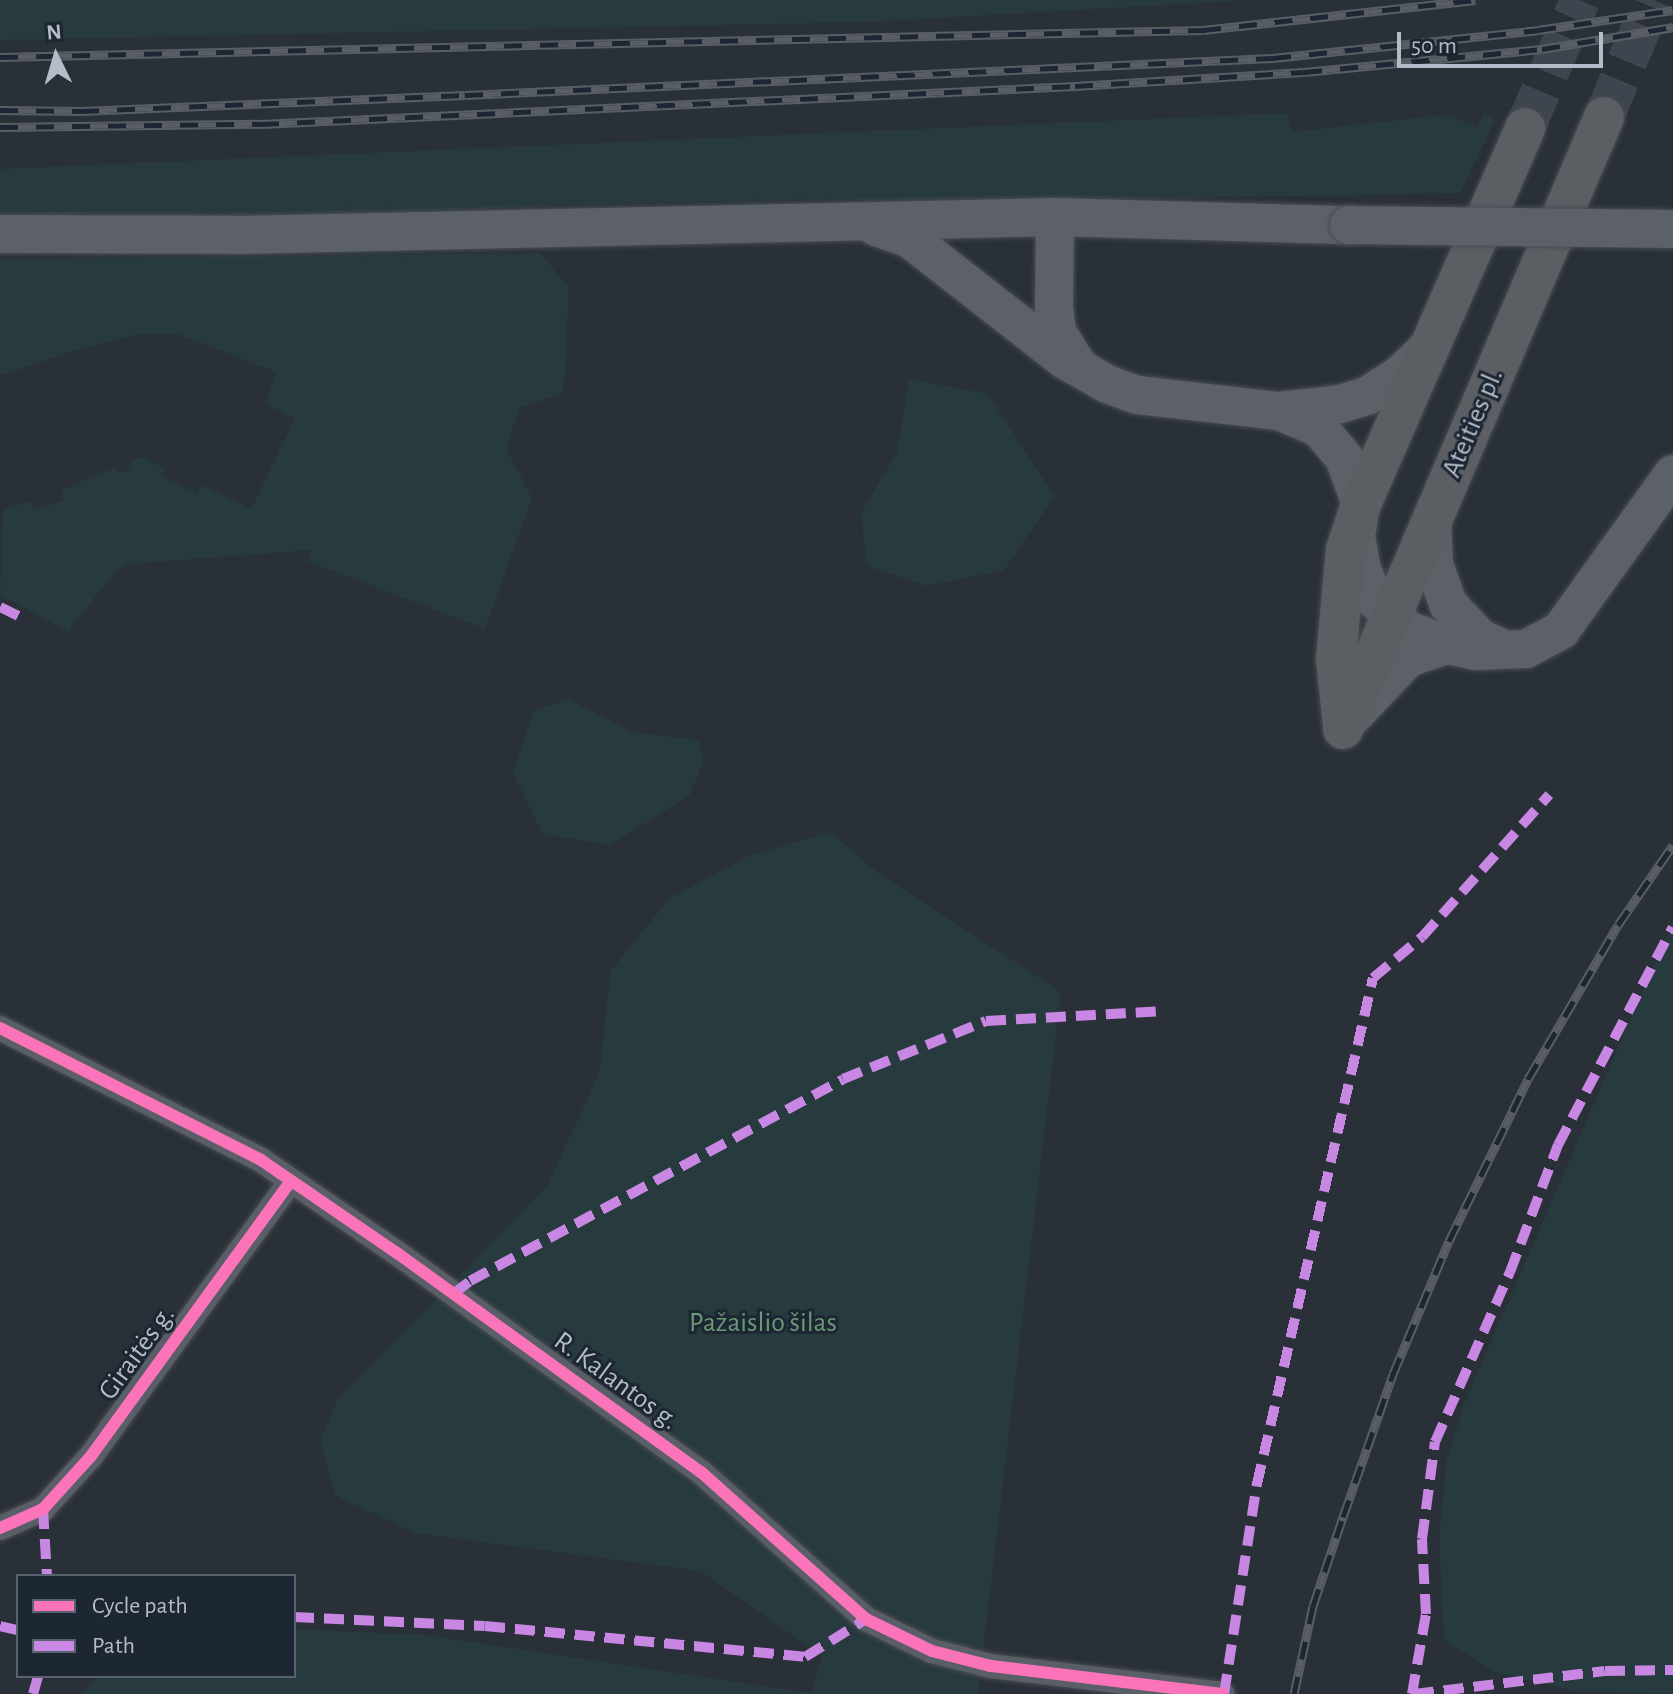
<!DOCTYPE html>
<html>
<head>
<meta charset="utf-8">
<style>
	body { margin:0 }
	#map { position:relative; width:1673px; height:1694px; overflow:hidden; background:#2a3038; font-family:"Alegreya Sans",sans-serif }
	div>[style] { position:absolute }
	.green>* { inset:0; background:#273a3e }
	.trunk-tunnel>* { height:40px; margin-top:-20px; transform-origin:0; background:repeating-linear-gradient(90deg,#3f454e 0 40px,transparent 0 60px) }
	.roads { filter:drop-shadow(0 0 2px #484c53) drop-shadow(0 0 2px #484c53) }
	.minor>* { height:24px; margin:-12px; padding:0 12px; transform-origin:12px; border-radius:12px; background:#5a5e66 }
	.primary>* { height:38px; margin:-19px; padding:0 19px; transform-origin:19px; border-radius:19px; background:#5c6168 }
	.trunk>* { height:40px; margin:-20px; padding:0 20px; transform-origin:20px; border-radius:20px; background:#5b5f64 }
	.rail>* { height:9px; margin-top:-4.5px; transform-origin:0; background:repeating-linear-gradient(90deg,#1d2633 0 18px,#595d64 0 36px); box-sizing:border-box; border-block:2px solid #595d64 }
	.bridges { filter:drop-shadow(0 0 2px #484c55) drop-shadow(0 0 2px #484c55) }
	.primary-bridge>* { height:38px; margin:-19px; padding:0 19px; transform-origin:19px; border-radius:19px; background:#5c6168 }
	.quiet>* { height:10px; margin-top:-5px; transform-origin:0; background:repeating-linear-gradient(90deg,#c787e3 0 20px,transparent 0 30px) }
	.cycleway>* { height:12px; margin:-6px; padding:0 6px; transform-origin:6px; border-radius:6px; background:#fb73b8 }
	span { translate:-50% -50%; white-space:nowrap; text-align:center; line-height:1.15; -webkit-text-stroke:6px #1d2633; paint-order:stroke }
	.street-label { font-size:28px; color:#b4bcc9 }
	.park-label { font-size:28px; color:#6b9a76 }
	.legend { position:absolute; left:16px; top:1574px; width:280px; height:104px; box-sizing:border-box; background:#1d2633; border:2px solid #59626f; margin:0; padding:10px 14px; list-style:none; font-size:24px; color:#b4bcc9 }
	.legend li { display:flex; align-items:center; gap:16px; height:40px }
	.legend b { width:40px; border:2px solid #59626f }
	.north { position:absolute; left:16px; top:16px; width:80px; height:80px; -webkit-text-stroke:6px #1d2633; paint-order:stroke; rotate:355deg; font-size:22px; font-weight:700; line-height:32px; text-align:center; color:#b4bcc9 }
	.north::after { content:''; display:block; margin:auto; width:28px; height:36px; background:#b4bcc9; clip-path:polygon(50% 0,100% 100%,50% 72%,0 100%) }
	.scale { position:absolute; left:1397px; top:32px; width:206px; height:36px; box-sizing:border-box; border:4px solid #b4bcc9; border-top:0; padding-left:10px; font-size:24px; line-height:28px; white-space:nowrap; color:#b4bcc9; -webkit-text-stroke:6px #1d2633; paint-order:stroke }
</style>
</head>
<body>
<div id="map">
	<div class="green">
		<div style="clip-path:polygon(0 0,1252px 0,868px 22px,0 40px)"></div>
		<div style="clip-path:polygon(1288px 113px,1291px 132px,1446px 115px,1477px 127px,1484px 113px,1495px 120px,1460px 193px,898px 203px,841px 199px,597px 204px,240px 218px,0 214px,0 169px)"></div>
		<div style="clip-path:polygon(540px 253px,569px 288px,565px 376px,562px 394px,521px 407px,513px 426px,507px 449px,532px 498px,485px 629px,307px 561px,312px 550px,127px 564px,117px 570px,68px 631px,0 595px,3px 510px,30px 501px,34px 510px,64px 500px,61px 490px,115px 468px,118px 473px,132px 469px,130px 461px,143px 457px,165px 468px,162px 476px,197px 493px,202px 485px,251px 509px,295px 419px,265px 403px,276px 372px,178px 334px,138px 334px,76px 350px,0 376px,0 259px)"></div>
		<div style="clip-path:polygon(909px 379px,988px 394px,1055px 497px,1004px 570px,927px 586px,867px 566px,861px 513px,897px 452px)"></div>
		<div style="clip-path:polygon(569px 699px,632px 732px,698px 740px,704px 760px,690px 795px,610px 845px,542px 834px,513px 772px,534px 711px)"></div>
		<div style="clip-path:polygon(830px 832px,877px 872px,1061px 992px,978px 1694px,81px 1694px,99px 1676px,294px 1676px,294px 1629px,425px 1635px,811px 1693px,822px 1656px,700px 1571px,414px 1533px,335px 1495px,320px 1441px,337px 1400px,546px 1188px,599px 1074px,611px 970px,669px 899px,748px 856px)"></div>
		<div style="clip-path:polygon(1673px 921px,1673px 1694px,1574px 1691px,1495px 1672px,1444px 1640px,1439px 1541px,1446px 1462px,1464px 1404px)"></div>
	</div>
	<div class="trunk-tunnel">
		<div style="left:1604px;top:117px;width:127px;rotate:-67.3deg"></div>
		<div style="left:1525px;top:128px;width:139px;rotate:-66.7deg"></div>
	</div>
	<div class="roads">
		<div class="minor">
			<div style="left:0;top:1028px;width:292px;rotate:26.8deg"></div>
			<div style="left:261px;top:1160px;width:165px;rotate:34.4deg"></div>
			<div style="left:397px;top:1253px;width:375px;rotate:35.8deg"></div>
			<div style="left:701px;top:1472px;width:221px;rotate:41.7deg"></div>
			<div style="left:866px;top:1619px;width:73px;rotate:25.9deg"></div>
			<div style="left:932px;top:1651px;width:61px;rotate:14.3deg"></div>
			<div style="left:991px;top:1666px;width:233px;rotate:6.9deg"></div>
			<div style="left:0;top:1528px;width:47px;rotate:-23.8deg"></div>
			<div style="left:43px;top:1509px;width:72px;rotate:-47.8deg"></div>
			<div style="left:91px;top:1456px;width:340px;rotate:-54deg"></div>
		</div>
		<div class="primary">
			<div style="left:1055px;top:217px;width:90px;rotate:90.6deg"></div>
			<div style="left:1054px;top:307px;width:25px;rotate:83deg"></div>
			<div style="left:1057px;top:332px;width:38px;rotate:58deg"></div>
			<div style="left:876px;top:227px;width:36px;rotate:19deg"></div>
			<div style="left:910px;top:239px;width:197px;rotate:38deg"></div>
			<div style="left:1065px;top:360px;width:48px;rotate:29.7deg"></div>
			<div style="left:1107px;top:384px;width:33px;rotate:20deg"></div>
			<div style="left:1138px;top:395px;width:142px;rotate:6.5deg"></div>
			<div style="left:1279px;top:411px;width:61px;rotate:-6.5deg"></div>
			<div style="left:1340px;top:404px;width:28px;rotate:-17deg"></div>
			<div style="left:1367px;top:396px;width:40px;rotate:-32.9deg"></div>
			<div style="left:1401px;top:374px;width:40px;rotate:-44deg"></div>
			<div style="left:0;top:234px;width:237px;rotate:0.2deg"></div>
			<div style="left:237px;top:235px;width:818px;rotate:-1.26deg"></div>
			<div style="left:1055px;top:217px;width:294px;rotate:1.6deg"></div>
			<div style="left:1279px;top:411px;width:43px;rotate:23deg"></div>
			<div style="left:1319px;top:428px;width:39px;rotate:50deg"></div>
			<div style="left:1344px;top:458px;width:49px;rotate:69.7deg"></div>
			<div style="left:1361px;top:504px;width:32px;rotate:99deg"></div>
			<div style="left:1356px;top:536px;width:34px;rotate:80deg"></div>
			<div style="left:1362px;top:569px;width:31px;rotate:69deg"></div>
			<div style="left:1373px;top:598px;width:47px;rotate:42.4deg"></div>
			<div style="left:1408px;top:630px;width:42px;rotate:21deg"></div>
			<div style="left:1447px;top:645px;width:30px;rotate:12deg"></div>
			<div style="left:1476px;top:651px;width:50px;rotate:-2.3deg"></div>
			<div style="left:1526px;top:649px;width:40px;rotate:-28deg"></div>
			<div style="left:1561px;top:630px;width:192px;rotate:-54.3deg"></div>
			<div style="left:1432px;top:519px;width:45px;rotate:87.5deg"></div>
			<div style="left:1434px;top:564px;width:42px;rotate:70.7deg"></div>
			<div style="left:1448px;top:604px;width:47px;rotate:46.7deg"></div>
			<div style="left:1480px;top:638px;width:26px;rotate:25deg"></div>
			<div style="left:1353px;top:716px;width:80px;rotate:-46.5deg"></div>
			<div style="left:1408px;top:658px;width:41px;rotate:-18.4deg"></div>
		</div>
		<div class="trunk">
			<div style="left:1343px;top:725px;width:66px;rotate:-96.1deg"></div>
			<div style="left:1336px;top:659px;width:109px;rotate:-84.8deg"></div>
			<div style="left:1346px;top:550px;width:48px;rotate:-71.9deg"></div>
			<div style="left:1361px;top:504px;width:410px;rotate:-66.4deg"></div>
			<div style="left:1343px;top:729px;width:665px;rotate:-66.9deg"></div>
		</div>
	</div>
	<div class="rail">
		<div style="left:0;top:57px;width:1203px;rotate:-1.29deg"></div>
		<div style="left:1203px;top:30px;width:274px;rotate:-6.3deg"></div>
		<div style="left:0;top:110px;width:81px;rotate:0.7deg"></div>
		<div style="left:81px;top:111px;width:384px;rotate:-2.4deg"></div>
		<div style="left:465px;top:95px;width:809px;rotate:-2.62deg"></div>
		<div style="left:1273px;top:58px;width:266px;rotate:-6deg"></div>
		<div style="left:1538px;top:30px;width:136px;rotate:-8.4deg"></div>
		<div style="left:0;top:127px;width:261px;rotate:-0.7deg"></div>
		<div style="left:261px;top:124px;width:815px;rotate:-2.67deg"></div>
		<div style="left:1075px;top:86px;width:229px;rotate:-3.5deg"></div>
		<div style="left:1304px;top:72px;width:239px;rotate:-5.5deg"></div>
		<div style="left:1542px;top:49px;width:133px;rotate:-9.5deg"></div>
		<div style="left:1294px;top:1694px;width:90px;rotate:-77.8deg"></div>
		<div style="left:1313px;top:1606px;width:94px;rotate:-71.4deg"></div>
		<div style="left:1343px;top:1517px;width:151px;rotate:-70.7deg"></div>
		<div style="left:1393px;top:1374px;width:144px;rotate:-67.2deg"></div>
		<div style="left:1449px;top:1241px;width:180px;rotate:-64deg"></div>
		<div style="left:1528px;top:1079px;width:178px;rotate:-59.7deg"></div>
		<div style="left:1618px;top:925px;width:97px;rotate:-55.5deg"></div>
	</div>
	<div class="bridges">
		<div class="primary-bridge">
			<div style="left:1349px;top:225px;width:324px;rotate:0.7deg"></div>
		</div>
	</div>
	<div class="quiet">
		<div style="left:0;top:607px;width:25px;rotate:26deg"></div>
		<div style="left:453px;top:1294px;width:21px;rotate:-37deg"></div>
		<div style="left:470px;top:1281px;width:424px;rotate:-28.4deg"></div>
		<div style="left:843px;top:1079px;width:154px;rotate:-22.1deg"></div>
		<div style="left:986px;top:1021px;width:179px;rotate:-3.2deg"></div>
		<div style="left:43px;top:1509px;width:67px;rotate:86.6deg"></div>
		<div style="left:294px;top:1617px;width:191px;rotate:2.7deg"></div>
		<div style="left:485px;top:1626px;width:321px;rotate:5.5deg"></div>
		<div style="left:805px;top:1657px;width:72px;rotate:-31.9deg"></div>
		<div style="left:0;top:1626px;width:18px;rotate:13deg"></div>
		<div style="left:33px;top:1694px;width:19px;rotate:-74deg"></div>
		<div style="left:1224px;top:1694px;width:213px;rotate:-81.1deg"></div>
		<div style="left:1257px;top:1484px;width:519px;rotate:-77.09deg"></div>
		<div style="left:1373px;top:978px;width:64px;rotate:-39.9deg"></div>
		<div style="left:1422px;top:937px;width:191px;rotate:-48.2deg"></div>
		<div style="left:1412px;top:1694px;width:81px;rotate:-80.1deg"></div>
		<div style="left:1426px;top:1614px;width:75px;rotate:-93.1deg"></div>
		<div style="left:1422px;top:1539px;width:98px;rotate:-82.4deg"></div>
		<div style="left:1435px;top:1442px;width:186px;rotate:-66.2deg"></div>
		<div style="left:1510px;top:1272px;width:136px;rotate:-69.3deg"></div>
		<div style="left:1558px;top:1145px;width:246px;rotate:-62.2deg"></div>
		<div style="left:1414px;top:1694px;width:192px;rotate:-6.9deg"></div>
		<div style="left:1605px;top:1671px;width:68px;rotate:-0.8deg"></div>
	</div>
	<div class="cycleway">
		<div style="left:0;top:1028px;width:292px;rotate:26.8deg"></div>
		<div style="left:261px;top:1160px;width:165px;rotate:34.4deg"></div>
		<div style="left:397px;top:1253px;width:375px;rotate:35.8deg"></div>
		<div style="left:701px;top:1472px;width:221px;rotate:41.7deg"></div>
		<div style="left:866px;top:1619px;width:73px;rotate:25.9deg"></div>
		<div style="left:932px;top:1651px;width:61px;rotate:14.3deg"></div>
		<div style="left:991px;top:1666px;width:233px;rotate:6.9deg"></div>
		<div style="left:0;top:1528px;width:47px;rotate:-23.8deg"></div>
		<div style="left:43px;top:1509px;width:72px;rotate:-47.8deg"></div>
		<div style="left:91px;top:1456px;width:340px;rotate:-54deg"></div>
	</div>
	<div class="street-label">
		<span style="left:1473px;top:423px;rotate:-67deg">Ateities pl.</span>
		<span style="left:137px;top:1353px;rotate:-54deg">Giraitės g.</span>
		<span style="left:616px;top:1381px;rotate:36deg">R. Kalantos g.</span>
	</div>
	<div class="park-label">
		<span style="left:763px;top:1323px">Pažaislio šilas</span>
	</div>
	<ul class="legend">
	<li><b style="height:10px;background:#fb73b8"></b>Cycle path</li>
	<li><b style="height:10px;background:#c787e3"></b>Path</li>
	</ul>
	<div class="north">N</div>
	<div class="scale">50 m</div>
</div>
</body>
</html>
